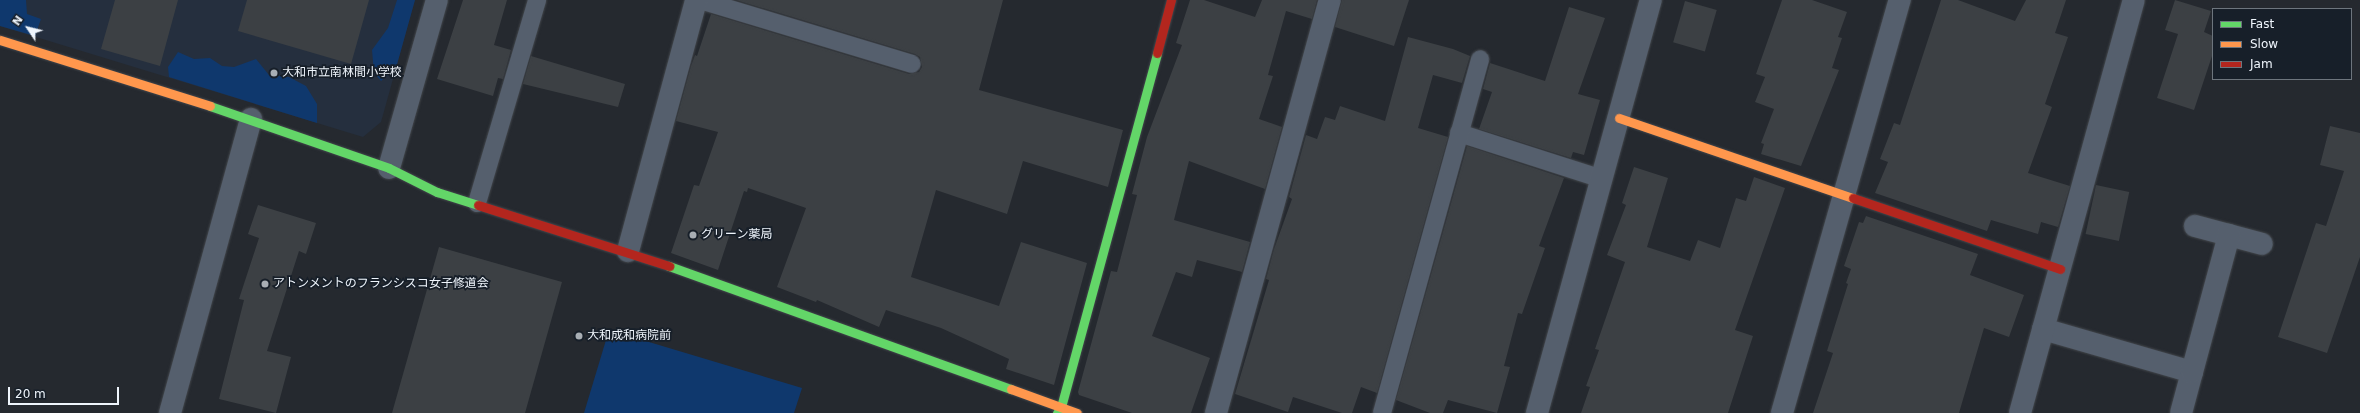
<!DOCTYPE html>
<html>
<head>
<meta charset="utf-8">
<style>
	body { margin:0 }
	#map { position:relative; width:2360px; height:413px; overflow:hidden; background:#25292f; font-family:"DejaVu Sans","Noto Sans JP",sans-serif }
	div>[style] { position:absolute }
	.built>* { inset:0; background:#252f3e }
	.green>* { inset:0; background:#0f386d }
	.building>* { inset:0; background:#3c4044; transform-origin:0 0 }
	.roads { filter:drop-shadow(0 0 1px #42464b) drop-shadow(0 0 1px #42464b) }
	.lane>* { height:18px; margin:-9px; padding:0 9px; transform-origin:9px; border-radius:9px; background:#555f6d }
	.street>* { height:22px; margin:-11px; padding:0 11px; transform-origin:11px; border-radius:11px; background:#555f6d }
	.fast>* { height:9px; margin:-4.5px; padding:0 4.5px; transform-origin:4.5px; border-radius:4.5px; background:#63d668 }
	.slow>* { height:9px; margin:-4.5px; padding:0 4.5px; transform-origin:4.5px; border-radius:4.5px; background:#ff974d }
	.jam>* { height:9px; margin:-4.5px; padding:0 4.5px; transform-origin:4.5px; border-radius:4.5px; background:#b3261e }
	.dots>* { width:11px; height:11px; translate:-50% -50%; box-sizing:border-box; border:2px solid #171f29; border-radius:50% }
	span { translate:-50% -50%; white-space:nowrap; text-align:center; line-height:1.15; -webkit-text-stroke:3.5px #171f29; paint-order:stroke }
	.poi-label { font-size:12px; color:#eff5fc }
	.left { translate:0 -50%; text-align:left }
	.legend { position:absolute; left:2212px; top:8px; width:140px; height:72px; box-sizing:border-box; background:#171f29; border:1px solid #6d757d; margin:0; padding:5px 7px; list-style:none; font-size:12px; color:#eff5fc }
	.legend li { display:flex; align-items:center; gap:8px; height:20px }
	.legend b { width:20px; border:1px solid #6d757d }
	.north { position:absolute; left:8px; top:8px; width:40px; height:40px; -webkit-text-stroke:3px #171f29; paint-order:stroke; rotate:305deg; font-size:11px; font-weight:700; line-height:16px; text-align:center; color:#eff5fc }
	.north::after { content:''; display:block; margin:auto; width:14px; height:18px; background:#eff5fc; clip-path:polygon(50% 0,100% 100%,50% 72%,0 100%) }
	.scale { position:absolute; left:8px; top:387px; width:111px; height:18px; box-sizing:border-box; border:2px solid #eff5fc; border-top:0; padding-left:5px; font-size:12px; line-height:14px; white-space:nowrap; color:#eff5fc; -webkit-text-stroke:3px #171f29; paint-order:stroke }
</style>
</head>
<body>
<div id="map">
	<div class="built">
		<div style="clip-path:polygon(0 0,415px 0,381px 122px,363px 137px,0 26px)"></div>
	</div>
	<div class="green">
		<div style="clip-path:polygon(0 0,26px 0,27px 14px,41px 19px,35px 36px,0 26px)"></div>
		<div style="clip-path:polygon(397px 0,415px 0,396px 68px,381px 81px,374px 73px,372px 50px,388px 28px)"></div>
		<div style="clip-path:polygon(178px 52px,194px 59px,210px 58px,222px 66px,234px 67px,256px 59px,269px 75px,289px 77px,306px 86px,317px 104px,317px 123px,169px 77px,168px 67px)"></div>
		<div style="clip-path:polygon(609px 330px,802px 388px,794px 413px,584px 413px)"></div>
	</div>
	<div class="building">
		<div style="clip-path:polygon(115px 0,178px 0,160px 66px,101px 49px)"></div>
		<div style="clip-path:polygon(247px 0,369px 0,351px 64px,238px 31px)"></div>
		<div style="clip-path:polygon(463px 0,507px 0,494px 45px,511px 50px,503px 79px,498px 78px,493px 96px,437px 79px)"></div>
		<div style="clip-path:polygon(736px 0,1003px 0,979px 90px,1123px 130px,1108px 187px,1023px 161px,1007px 214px,936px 190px,911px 277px,999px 306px,1021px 242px,1087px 263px,1054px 385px,1006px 369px,1009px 359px,941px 328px,886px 310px,879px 327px,817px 300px,816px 302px,777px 287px,806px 208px,748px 188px,747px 192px,744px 191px,718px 270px,671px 253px,694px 185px,699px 186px,718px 132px,676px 121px,691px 66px,695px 55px,697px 56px,711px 14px,909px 74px,919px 72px,922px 67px,920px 57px,915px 54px)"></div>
		<div style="clip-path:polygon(1190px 0,1204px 0,1255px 17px,1262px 0,1317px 0,1312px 19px,1286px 11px,1268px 75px,1273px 76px,1259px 119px,1282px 127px,1265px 189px,1189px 161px,1174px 220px,1250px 242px,1242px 272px,1197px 260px,1192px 277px,1176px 272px,1152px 336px,1210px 358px,1191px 413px,1132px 413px,1079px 395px,1078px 392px,1111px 271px,1117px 272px,1137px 195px,1132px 194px,1147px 137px,1182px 45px,1176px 43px)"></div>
		<div style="clip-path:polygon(1342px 0,1409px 0,1394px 46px,1335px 27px)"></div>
		<div style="clip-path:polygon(1782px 0,1812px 0,1847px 12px,1838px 37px,1842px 38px,1832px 68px,1839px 70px,1801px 166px,1761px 154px,1764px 144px,1761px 143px,1774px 109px,1755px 102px,1765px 77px,1756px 74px)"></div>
		<div style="clip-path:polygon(1941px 0,1958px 0,2015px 21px,2026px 0,2066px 0,2055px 33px,2068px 37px,2045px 104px,2052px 107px,2028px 173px,2070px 186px,2058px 227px,2041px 222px,2038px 234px,1991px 220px,1987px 231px,1875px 193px,1888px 162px,1880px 159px,1894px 123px,1900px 125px)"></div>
		<div style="clip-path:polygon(2175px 0,2211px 11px,2204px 32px,2213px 36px,2213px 53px,2194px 110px,2157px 98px,2178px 34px,2165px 30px)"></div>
		<div style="left:1685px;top:1px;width:33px;height:43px;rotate:16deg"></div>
		<div style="clip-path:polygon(1569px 7px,1605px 18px,1578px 94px,1600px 100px,1584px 155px,1573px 152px,1571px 158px,1479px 129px,1492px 92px,1483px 89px,1490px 63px,1545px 81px)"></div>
		<div style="clip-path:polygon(1408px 37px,1453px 49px,1470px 56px,1462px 83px,1433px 75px,1418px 128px,1448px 137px,1377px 393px,1361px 387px,1352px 413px,1342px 413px,1293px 397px,1288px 412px,1235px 394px,1269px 280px,1266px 279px,1274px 249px,1292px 199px,1289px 197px,1306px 135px,1317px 139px,1325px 117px,1335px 120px,1340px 106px,1385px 121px)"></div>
		<div style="clip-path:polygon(531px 56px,625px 84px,618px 107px,523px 84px)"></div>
		<div style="clip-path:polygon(2330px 126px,2360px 133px,2360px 257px,2327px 353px,2278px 337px,2316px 223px,2326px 226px,2344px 171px,2320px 165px)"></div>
		<div style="clip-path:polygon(1467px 146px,1564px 178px,1539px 246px,1545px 248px,1522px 314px,1518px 313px,1504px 366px,1510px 367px,1497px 413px,1448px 400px,1443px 413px,1430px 413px,1396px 400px)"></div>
		<div style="clip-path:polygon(1634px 167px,1668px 178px,1647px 247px,1690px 261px,1698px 240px,1720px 248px,1736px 198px,1746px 201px,1754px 177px,1785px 188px,1735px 330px,1753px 336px,1728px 413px,1581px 413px,1590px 387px,1586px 386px,1599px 350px,1595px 349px,1625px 262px,1607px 255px,1626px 205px,1622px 203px)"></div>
		<div style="left:2096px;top:185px;width:34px;height:50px;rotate:12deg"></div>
		<div style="clip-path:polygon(258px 205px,316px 223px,306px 254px,299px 251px,267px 351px,291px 357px,276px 413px,219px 399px,244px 300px,239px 299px,259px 238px,248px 234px)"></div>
		<div style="clip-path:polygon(1866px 216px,1978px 254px,1970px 275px,2024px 295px,2009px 337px,1984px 328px,1959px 413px,1813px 413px,1833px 353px,1827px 351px,1848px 284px,1846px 283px,1851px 269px,1844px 266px,1859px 222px,1863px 223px)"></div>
		<div style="clip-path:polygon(439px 247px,562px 282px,525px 413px,392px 413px)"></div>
	</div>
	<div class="roads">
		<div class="lane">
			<div style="left:700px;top:0;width:221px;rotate:16.8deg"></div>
			<div style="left:1459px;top:133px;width:150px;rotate:17.8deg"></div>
			<div style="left:477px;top:203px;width:212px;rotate:-73.5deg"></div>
			<div style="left:1382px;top:413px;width:367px;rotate:-74.5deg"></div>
		</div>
		<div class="street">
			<div style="left:389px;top:168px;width:175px;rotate:-74.1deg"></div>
			<div style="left:2195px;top:226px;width:69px;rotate:15deg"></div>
			<div style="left:628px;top:251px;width:260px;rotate:-74.8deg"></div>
			<div style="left:2043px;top:329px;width:155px;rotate:16.1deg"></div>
			<div style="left:2192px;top:372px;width:42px;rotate:105deg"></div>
			<div style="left:2192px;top:372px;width:142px;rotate:-74.9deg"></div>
			<div style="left:170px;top:413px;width:305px;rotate:-74.6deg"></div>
			<div style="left:1216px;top:413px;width:428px;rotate:-74.6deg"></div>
			<div style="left:1537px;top:413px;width:428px;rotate:-74.6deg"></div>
			<div style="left:1782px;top:413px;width:430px;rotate:-74.1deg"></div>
			<div style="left:2020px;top:413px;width:428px;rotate:-74.6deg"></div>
		</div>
		<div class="fast">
			<div style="left:210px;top:106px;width:189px;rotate:19.1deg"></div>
			<div style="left:389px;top:168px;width:54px;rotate:26.6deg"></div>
			<div style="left:437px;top:192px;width:43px;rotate:17.6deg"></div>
			<div style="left:669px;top:266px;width:363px;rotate:19.8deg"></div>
			<div style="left:1057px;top:413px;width:7px;rotate:-56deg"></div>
			<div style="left:1061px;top:407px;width:367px;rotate:-74.8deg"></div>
		</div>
		<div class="slow">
			<div style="left:0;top:40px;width:220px;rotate:17.4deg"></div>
			<div style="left:1619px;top:118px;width:247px;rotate:18.9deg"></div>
			<div style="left:1011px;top:389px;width:70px;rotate:20deg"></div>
		</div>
		<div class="jam">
			<div style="left:1157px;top:53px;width:55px;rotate:-75.2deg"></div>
			<div style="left:1853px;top:198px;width:219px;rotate:18.9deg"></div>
			<div style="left:478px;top:205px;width:201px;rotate:17.7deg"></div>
		</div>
	</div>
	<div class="dots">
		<div style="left:274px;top:73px;background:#a8aeb4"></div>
		<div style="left:693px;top:235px;background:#a8aeb4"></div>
		<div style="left:265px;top:284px;background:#a8aeb4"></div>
		<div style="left:579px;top:336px;background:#a8aeb4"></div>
	</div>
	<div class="poi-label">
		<span class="left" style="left:282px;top:73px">大和市立南林間小学校</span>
		<span class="left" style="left:701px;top:235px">グリーン薬局</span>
		<span class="left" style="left:273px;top:284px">アトンメントのフランシスコ女子修道会</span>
		<span class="left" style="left:587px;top:336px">大和成和病院前</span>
	</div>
	<ul class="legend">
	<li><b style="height:5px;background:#63d668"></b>Fast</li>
	<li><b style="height:5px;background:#ff974d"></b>Slow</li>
	<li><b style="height:5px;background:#b3261e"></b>Jam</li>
	</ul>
	<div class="north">N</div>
	<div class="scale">20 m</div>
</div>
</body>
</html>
